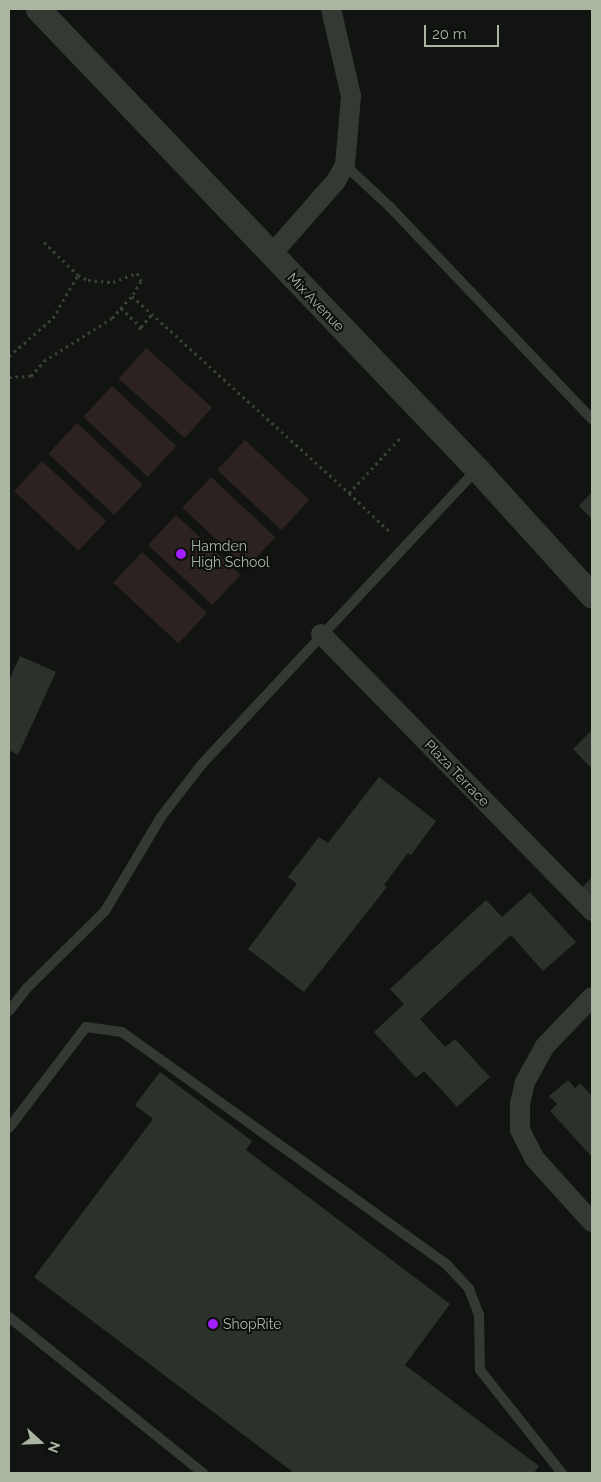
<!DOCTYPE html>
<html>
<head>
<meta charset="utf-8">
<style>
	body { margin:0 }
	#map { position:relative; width:601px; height:1482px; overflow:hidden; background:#121412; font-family:Raleway,sans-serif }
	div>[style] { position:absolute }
	.green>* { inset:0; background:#2c2222; transform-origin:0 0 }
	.building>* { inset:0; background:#2d312c }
	.path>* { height:3px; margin-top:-1.5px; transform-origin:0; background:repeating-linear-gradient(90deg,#3b4039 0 2.5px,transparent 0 6.5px) }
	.service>* { height:10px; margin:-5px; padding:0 5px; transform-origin:5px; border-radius:5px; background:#343933 }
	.minor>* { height:20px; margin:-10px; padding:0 10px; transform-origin:10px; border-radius:10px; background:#343933 }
	.tertiary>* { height:25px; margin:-12.5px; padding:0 12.5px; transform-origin:12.5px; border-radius:12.5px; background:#343933 }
	.dots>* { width:14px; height:14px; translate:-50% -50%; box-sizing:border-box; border:2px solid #0d0f0d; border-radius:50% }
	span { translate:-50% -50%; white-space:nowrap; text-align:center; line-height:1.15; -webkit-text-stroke:4px #0d0f0d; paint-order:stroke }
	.street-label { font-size:14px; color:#aab6a2 }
	.poi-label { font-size:14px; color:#aab6a2 }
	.left { translate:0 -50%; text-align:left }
	.frame { position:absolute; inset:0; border:10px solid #aab6a2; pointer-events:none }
	.north { position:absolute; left:15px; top:1417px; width:50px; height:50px; -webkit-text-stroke:4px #0d0f0d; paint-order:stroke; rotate:110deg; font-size:14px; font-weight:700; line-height:20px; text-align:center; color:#aab6a2 }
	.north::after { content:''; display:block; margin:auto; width:18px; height:22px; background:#aab6a2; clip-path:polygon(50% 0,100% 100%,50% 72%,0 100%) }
	.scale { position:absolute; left:424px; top:25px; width:75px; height:22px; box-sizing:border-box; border:2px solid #aab6a2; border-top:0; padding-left:6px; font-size:15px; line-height:18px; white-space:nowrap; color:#aab6a2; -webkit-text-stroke:4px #0d0f0d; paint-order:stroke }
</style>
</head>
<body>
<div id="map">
	<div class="green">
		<div style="left:146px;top:348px;width:89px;height:41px;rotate:42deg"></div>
		<div style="left:112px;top:386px;width:88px;height:42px;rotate:43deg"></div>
		<div style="left:77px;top:423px;width:90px;height:42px;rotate:43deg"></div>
		<div style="left:245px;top:440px;width:88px;height:41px;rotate:43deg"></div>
		<div style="left:42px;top:461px;width:88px;height:41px;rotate:43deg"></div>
		<div style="left:211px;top:477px;width:88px;height:42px;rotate:43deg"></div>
		<div style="left:176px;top:515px;width:88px;height:41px;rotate:43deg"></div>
		<div style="left:142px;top:552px;width:89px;height:42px;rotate:43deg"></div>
	</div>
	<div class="building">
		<div style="clip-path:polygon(592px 492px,592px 519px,579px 506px)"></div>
		<div style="clip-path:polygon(20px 656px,56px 672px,18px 755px,9px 750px,9px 680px)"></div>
		<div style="clip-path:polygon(592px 730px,592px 769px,573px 749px)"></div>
		<div style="clip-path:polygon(379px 777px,436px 821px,411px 855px,408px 853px,384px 885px,387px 887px,304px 992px,248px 949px,297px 884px,288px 877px,319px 837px,328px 843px)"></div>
		<div style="clip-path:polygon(592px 877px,592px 903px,580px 890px)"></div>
		<div style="clip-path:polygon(530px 892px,576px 942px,543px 971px,511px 935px,420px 1019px,445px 1047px,455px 1039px,490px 1077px,457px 1107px,424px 1071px,416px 1078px,374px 1032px,404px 1004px,390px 989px,486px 900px,502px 917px)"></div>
		<div style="clip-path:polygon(160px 1072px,252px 1141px,246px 1150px,450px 1304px,405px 1365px,539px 1466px,534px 1473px,294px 1473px,34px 1277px,153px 1119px,135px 1105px)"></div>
		<div style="clip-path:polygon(568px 1080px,575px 1088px,580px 1083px,592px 1096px,592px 1157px,550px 1111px,557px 1104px,549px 1096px)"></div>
	</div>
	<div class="path">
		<div style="left:44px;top:242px;width:47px;rotate:44.1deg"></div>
		<div style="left:78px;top:275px;width:11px;rotate:27deg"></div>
		<div style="left:88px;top:280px;width:25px;rotate:5deg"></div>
		<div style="left:113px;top:282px;width:26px;rotate:-21deg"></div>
		<div style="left:137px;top:273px;width:9px;rotate:63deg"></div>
		<div style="left:141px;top:281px;width:17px;rotate:121deg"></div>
		<div style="left:121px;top:308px;width:28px;rotate:44deg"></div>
		<div style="left:141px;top:327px;width:3px;rotate:135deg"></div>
		<div style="left:141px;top:327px;width:17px;rotate:-50deg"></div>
		<div style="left:9px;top:356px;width:58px;rotate:-40.8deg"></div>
		<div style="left:53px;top:318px;width:50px;rotate:-59.8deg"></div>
		<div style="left:9px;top:377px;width:22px;rotate:-3deg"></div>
		<div style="left:31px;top:376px;width:20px;rotate:-49deg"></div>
		<div style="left:44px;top:361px;width:80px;rotate:-32.3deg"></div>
		<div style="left:112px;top:318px;width:30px;rotate:-48deg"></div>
		<div style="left:132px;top:296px;width:293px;rotate:42.2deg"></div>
		<div style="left:349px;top:493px;width:78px;rotate:-47.1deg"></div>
		<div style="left:349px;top:493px;width:59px;rotate:43.6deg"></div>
	</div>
	<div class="service">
		<div style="left:345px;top:165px;width:62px;rotate:43deg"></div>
		<div style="left:390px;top:207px;width:293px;rotate:46.4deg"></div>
		<div style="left:9px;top:1011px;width:29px;rotate:-52deg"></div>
		<div style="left:27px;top:988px;width:110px;rotate:-44.6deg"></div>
		<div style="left:105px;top:911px;width:109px;rotate:-59.2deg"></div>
		<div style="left:161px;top:817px;width:67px;rotate:-52.3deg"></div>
		<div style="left:202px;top:764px;width:403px;rotate:-47deg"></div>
		<div style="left:9px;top:1128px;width:127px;rotate:-52.7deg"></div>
		<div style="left:86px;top:1027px;width:36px;rotate:8deg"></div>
		<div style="left:122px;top:1032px;width:400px;rotate:35.6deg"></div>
		<div style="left:447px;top:1265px;width:33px;rotate:47deg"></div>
		<div style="left:469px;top:1289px;width:28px;rotate:69deg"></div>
		<div style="left:479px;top:1315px;width:55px;rotate:89deg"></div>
		<div style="left:480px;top:1370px;width:132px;rotate:51.5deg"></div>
		<div style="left:9px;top:1317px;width:249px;rotate:38.8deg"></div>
	</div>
	<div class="minor">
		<div style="left:271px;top:255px;width:98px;rotate:-48.7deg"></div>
		<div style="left:336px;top:181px;width:18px;rotate:-61deg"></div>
		<div style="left:345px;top:165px;width:69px;rotate:-85deg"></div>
		<div style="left:351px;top:96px;width:89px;rotate:-102.9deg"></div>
		<div style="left:321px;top:634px;width:388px;rotate:45.6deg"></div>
		<div style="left:592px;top:997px;width:68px;rotate:133.8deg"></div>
		<div style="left:545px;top:1046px;width:41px;rotate:119.1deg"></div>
		<div style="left:525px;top:1082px;width:22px;rotate:103deg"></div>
		<div style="left:520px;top:1103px;width:27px;rotate:90deg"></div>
		<div style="left:520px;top:1130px;width:33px;rotate:63deg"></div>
		<div style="left:535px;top:1159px;width:85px;rotate:47.9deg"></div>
	</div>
	<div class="tertiary">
		<div style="left:38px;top:9px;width:636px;rotate:46.34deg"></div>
		<div style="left:477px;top:469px;width:171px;rotate:47.8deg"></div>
	</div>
	<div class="dots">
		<div style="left:181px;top:554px;background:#a21fff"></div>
		<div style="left:213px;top:1324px;background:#a21fff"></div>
	</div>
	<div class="street-label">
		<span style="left:316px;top:302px;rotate:46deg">Mix Avenue</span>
		<span style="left:457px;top:773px;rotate:46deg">Plaza Terrace</span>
	</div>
	<div class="poi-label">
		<span class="left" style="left:191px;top:554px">Hamden<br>High School</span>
		<span class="left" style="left:223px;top:1324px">ShopRite</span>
	</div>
	<div class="frame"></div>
	<div class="north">N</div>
	<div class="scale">20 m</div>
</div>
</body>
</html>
